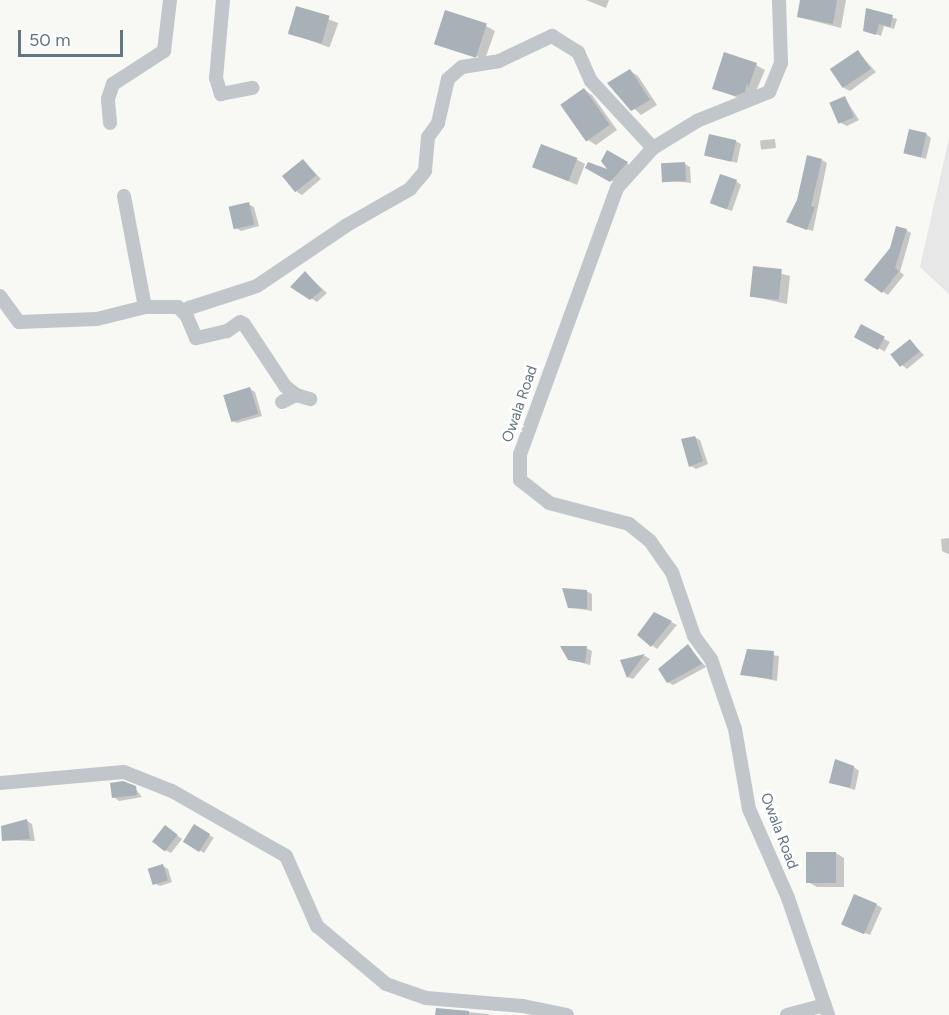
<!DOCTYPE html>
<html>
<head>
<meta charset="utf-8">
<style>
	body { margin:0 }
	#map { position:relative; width:949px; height:1015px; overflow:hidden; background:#f8f8f5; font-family:Figtree,sans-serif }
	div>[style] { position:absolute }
	.built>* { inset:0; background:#e6e7e6 }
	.shadow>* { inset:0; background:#0003; transform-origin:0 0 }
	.building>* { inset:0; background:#a8b1b7; transform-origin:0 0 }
	.street>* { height:14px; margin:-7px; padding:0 7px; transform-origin:7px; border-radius:7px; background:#c1c6ca }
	span { translate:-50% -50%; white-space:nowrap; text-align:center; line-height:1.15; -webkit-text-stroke:6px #fff; paint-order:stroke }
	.street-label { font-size:15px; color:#627581 }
	.scale { position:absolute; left:18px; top:30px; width:105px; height:27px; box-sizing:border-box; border:3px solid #627581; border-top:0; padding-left:8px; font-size:18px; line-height:21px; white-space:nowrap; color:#627581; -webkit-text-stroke:4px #fff; paint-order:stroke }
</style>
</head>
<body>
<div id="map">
	<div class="built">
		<div style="clip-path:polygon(949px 138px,949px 294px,920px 267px)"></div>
	</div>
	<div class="shadow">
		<div style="clip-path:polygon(586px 0,609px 0,606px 8px)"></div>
		<div style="clip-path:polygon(801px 0,846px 0,841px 28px,798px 17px)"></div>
		<div style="left:297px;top:8px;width:44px;height:26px;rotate:20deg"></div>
		<div style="clip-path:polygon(867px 10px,897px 19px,894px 29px,884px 26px,881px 36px,865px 30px)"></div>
		<div style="clip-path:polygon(486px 26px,495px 31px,485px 59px,435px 43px)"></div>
		<div style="clip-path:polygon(858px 52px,876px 72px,850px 91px,844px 88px)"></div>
		<div style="clip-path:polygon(756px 65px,765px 70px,754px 96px,744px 100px,713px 88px)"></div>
		<div style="clip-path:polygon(630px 71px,638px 76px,657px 105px,641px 115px,609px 84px)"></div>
		<div style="clip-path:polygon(584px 90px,592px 95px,617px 130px,596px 145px,588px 140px)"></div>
		<div style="clip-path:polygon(845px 98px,859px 120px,847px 126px,841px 123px)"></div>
		<div style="clip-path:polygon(926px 134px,931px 138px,926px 159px,905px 153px)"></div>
		<div style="left:775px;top:139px;width:9px;height:15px;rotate:84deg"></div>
		<div style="clip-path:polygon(735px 141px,741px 144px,737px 163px,706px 154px)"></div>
		<div style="clip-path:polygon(607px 152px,632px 166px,617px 184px,587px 167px,611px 172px)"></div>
		<div style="clip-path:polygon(576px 159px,585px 164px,577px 185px,534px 166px)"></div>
		<div style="clip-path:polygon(303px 160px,321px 179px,302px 195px,297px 192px)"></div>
		<div style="clip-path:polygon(822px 160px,827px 163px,813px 231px,793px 225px,798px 201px)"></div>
		<div style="clip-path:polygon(685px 164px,690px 167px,691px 183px,663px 180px)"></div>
		<div style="clip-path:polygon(736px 181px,741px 185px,732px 211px,717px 206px)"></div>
		<div style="clip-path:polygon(248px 204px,254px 207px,259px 226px,241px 231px,236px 228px)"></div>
		<div style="clip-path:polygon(906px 230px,911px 233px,900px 272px,904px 275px,888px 295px,883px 292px)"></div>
		<div style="clip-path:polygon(754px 267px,790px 276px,787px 304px,750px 296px)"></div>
		<div style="clip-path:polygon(305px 273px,327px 293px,317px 302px,293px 286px)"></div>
		<div style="left:861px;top:326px;width:33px;height:11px;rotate:29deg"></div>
		<div style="clip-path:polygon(910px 341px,924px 355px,907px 369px,902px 365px)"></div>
		<div style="clip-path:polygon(250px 389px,255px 392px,262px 416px,237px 423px,231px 420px)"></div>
		<div style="clip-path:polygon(694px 437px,700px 440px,708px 464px,696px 469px,691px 466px)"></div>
		<div style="clip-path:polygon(949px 538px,949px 554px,948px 554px,942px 551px,941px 539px)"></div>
		<div style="clip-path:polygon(586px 591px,592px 594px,592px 611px,569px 607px)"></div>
		<div style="clip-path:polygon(654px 614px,677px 625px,657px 649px,639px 635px)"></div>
		<div style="clip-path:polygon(688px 646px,706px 667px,673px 685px,668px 682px)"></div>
		<div style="clip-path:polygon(586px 648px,592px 651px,590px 665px,569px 659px)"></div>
		<div style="clip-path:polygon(748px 651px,779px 656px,777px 681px,742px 674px)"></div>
		<div style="clip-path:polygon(645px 656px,650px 659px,633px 679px,628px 677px,622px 662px)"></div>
		<div style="clip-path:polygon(854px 767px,859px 771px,855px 790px,831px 782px)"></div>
		<div style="clip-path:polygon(135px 788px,142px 797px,119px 801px,114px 797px)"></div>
		<div style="clip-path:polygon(27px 821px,32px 824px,35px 841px,4px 840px)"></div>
		<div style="left:195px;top:826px;width:22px;height:18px;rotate:32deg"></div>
		<div style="clip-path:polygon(170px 830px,182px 839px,171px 853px,165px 850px)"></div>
		<div style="clip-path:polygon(836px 853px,844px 858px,844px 887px,817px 887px,808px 882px)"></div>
		<div style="clip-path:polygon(163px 866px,168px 869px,172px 882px,160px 886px,154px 883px)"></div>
		<div style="clip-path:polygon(877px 905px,882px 908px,870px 935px,848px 926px)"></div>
		<div style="clip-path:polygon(437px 1009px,488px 1014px,490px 1015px,437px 1015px)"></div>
	</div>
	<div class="building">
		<div style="clip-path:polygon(800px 0,837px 0,833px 24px,797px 17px)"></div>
		<div style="left:296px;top:6px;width:35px;height:29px;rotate:16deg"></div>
		<div style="clip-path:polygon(866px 8px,893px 15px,890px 27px,879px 24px,876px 35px,863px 31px)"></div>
		<div style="left:445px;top:10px;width:44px;height:36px;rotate:18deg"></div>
		<div style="left:858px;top:50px;width:23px;height:34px;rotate:56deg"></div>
		<div style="clip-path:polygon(724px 52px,757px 63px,748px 88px,747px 82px,745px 92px,735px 96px,712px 89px)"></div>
		<div style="clip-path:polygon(630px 69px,650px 100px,631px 111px,607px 83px)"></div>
		<div style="left:584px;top:88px;width:45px;height:29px;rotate:55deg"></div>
		<div style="left:845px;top:96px;width:23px;height:17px;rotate:67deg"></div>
		<div style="left:909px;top:129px;width:18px;height:25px;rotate:13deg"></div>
		<div style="left:709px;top:134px;width:28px;height:22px;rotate:13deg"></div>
		<div style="left:541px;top:144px;width:39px;height:25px;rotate:21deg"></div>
		<div style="clip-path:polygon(607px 150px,628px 162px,610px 182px,585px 168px,588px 162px,607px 169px,601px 161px)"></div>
		<div style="clip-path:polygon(807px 155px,822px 159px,811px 206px,815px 207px,807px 230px,786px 222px,797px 200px)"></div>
		<div style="left:303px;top:159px;width:21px;height:27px;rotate:51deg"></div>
		<div style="left:685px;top:162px;width:19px;height:24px;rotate:87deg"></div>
		<div style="left:720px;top:174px;width:18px;height:31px;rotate:19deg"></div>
		<div style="left:249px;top:202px;width:23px;height:21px;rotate:77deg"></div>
		<div style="clip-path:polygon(896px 226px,907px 229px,895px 268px,899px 271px,882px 293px,864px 280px,890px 248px)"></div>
		<div style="left:753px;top:266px;width:29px;height:31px;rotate:6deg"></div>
		<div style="clip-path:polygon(305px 271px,322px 290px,310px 300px,290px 287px)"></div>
		<div style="left:861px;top:324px;width:27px;height:15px;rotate:28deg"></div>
		<div style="left:910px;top:339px;width:16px;height:25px;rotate:52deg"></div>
		<div style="left:250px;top:387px;width:28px;height:28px;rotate:73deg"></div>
		<div style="clip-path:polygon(695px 436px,703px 461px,689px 467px,681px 439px)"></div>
		<div style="clip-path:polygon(562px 588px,587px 590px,587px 609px,568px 608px)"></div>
		<div style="clip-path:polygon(654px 612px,672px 621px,651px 647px,637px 635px)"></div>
		<div style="clip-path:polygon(688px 644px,702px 664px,667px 683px,658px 669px)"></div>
		<div style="clip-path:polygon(560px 646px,587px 646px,585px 663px,568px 660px)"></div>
		<div style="clip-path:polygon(747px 649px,774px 651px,772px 679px,740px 675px)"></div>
		<div style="clip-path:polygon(645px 654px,627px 678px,620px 660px)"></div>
		<div style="clip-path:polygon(835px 759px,854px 766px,850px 788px,829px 783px)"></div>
		<div style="clip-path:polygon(123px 781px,136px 786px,137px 795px,112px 798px,110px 783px)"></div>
		<div style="clip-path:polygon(27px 819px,30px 839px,2px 841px,1px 826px)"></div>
		<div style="left:194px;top:824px;width:19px;height:21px;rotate:32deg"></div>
		<div style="left:165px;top:825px;width:16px;height:21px;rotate:38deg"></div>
		<div style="left:806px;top:852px;width:30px;height:31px"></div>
		<div style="left:163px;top:864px;width:17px;height:16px;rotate:73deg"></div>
		<div style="left:854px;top:894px;width:25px;height:33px;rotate:23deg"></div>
		<div style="clip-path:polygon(436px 1008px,469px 1011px,469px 1015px,435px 1015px)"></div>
	</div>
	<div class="street">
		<div style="left:223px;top:0;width:78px;rotate:95.1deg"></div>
		<div style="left:216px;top:78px;width:17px;rotate:73deg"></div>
		<div style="left:221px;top:94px;width:32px;rotate:-11deg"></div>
		<div style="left:779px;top:0;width:63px;rotate:88.2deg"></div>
		<div style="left:781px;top:63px;width:31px;rotate:112deg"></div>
		<div style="left:769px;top:92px;width:78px;rotate:158.1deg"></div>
		<div style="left:697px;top:121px;width:52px;rotate:148.5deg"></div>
		<div style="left:653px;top:148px;width:54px;rotate:132deg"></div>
		<div style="left:617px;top:188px;width:283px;rotate:110deg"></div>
		<div style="left:520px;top:454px;width:26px;rotate:90deg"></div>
		<div style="left:520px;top:480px;width:37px;rotate:38deg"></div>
		<div style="left:549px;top:503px;width:83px;rotate:14.7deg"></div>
		<div style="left:629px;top:524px;width:27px;rotate:39deg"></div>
		<div style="left:650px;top:541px;width:38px;rotate:55deg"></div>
		<div style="left:672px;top:572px;width:68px;rotate:71deg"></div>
		<div style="left:694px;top:636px;width:29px;rotate:54deg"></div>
		<div style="left:711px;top:659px;width:74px;rotate:71.1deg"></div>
		<div style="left:735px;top:729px;width:81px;rotate:80.1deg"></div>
		<div style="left:749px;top:809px;width:97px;rotate:66.3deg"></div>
		<div style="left:788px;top:898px;width:124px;rotate:71.1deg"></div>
		<div style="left:110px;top:123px;width:24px;rotate:-95deg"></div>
		<div style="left:108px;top:99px;width:16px;rotate:-72deg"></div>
		<div style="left:113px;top:84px;width:61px;rotate:-32.9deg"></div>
		<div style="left:164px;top:51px;width:51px;rotate:-83.3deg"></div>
		<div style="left:124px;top:196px;width:113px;rotate:79.3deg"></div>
		<div style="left:0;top:296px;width:32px;rotate:54deg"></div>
		<div style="left:19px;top:322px;width:78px;rotate:-2.2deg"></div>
		<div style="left:97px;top:319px;width:49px;rotate:-14deg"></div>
		<div style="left:145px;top:307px;width:33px"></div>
		<div style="left:178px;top:307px;width:11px;rotate:45deg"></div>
		<div style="left:296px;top:395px;width:14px;rotate:-141deg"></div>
		<div style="left:285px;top:386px;width:74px;rotate:-123.5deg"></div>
		<div style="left:244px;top:324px;width:4px;rotate:-153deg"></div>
		<div style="left:240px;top:322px;width:16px;rotate:145deg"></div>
		<div style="left:227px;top:331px;width:32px;rotate:167deg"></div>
		<div style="left:196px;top:338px;width:25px;rotate:-113deg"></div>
		<div style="left:186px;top:315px;width:8px;rotate:-67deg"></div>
		<div style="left:189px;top:308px;width:71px;rotate:-17.9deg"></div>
		<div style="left:257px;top:286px;width:109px;rotate:-34.1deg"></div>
		<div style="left:347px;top:225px;width:73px;rotate:-29.7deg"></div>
		<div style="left:410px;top:189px;width:23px;rotate:-50deg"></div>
		<div style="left:425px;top:171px;width:34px;rotate:-85deg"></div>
		<div style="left:428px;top:137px;width:17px;rotate:-54deg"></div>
		<div style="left:438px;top:123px;width:45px;rotate:-77.2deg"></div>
		<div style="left:448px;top:79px;width:18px;rotate:-41deg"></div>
		<div style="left:462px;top:67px;width:37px;rotate:-9deg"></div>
		<div style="left:499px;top:61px;width:59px;rotate:-25.3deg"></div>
		<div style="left:552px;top:36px;width:31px;rotate:32deg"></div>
		<div style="left:578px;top:52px;width:32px;rotate:66deg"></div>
		<div style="left:591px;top:81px;width:91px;rotate:47.2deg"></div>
		<div style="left:282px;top:402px;width:16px;rotate:-27deg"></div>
		<div style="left:296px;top:395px;width:15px;rotate:16deg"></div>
		<div style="left:0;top:783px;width:124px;rotate:-5.1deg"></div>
		<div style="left:124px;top:772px;width:52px;rotate:21.6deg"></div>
		<div style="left:172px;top:791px;width:131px;rotate:29.7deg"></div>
		<div style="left:286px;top:856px;width:77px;rotate:66.1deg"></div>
		<div style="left:317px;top:926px;width:90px;rotate:40deg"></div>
		<div style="left:386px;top:984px;width:42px;rotate:19.3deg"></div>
		<div style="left:426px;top:998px;width:97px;rotate:4.7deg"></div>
		<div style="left:523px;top:1006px;width:45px;rotate:11.6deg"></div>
		<div style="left:787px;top:1015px;width:39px;rotate:-15deg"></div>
	</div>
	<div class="street-label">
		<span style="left:520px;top:404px;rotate:-71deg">Owala Road</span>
		<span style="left:779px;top:831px;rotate:69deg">Owala Road</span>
	</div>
	<div class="scale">50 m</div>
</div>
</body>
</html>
